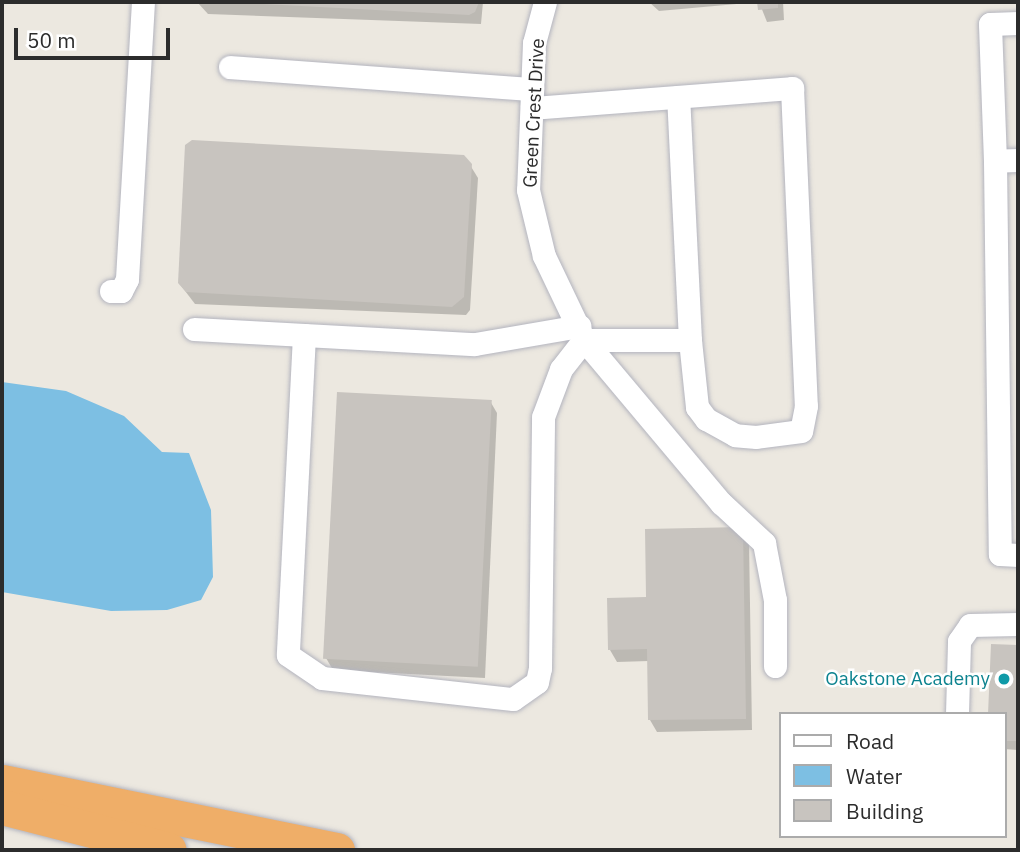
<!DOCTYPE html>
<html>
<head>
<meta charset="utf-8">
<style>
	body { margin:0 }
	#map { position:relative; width:1020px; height:852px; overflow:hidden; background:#ece8e0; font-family:"IBM Plex Sans",sans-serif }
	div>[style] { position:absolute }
	.water>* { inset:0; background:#7dbfe3 }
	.shadow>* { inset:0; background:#0003 }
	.building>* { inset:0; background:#c8c4bf; transform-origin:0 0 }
	.roads { filter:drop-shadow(0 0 2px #b3b4be) drop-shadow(0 0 2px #b3b4be) }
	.minor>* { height:23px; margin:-11.5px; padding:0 11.5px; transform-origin:11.5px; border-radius:11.5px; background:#fff }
	.highway>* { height:35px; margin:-17.5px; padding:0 17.5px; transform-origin:17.5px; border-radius:17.5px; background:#efae68 }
	.dots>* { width:19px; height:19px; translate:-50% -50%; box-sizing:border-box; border:4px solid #fff; border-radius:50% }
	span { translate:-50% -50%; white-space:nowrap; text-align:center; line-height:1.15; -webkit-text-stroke:5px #fff; paint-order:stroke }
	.street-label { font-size:19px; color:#2c2c2c }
	.culture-label { font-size:19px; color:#0d838f }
	.right { translate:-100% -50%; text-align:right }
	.frame { position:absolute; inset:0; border:4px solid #2c2c2c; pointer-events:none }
	.legend { position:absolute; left:779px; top:712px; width:228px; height:126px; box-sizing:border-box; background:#fff; border:2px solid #ababab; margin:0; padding:9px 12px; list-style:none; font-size:21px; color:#2c2c2c }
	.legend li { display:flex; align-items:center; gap:14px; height:35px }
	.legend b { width:35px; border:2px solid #ababab }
	.scale { position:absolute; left:14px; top:28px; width:156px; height:32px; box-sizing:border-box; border:4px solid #2c2c2c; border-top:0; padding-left:9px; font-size:21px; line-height:24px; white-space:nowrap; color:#2c2c2c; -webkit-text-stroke:5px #fff; paint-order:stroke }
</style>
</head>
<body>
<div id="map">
	<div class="water">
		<div style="clip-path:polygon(2px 382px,66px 391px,124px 416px,162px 452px,189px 453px,211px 510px,213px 577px,201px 600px,167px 610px,111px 611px,2px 592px)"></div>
	</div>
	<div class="shadow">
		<div style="clip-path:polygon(197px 2px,483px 2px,481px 24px,208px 14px)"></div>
		<div style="clip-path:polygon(649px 2px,759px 2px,659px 11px)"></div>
		<div style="clip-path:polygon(759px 2px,783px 2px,784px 20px,767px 22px)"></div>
		<div style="clip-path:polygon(470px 165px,478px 178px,470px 310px,466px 315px,195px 304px,179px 283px)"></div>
		<div style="clip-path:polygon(490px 401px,497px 413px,485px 678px,333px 670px,326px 658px)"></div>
		<div style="clip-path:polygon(742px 529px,749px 541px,752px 730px,657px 732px,650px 720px,649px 661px,617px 662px,610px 650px,648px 599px)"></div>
		<div style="clip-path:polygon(993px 646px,1018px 647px,1018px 750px,1004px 749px,1004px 714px)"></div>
	</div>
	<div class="building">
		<div style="clip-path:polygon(226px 2px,479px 2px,475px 12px,469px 15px)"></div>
		<div style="clip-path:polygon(757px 2px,778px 2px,778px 8px,758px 10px)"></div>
		<div style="clip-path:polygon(192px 140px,464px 155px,472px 164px,464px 297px,452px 307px,186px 292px,178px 283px,185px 145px)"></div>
		<div style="left:337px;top:392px;width:155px;height:267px;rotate:3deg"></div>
		<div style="clip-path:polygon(743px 527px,746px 719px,648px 720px,647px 649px,608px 650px,607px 598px,646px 597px,645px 529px)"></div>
		<div style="clip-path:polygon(991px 644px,1018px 645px,1018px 741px,1004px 741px,1004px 714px,988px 714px)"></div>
	</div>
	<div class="roads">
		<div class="minor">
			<div style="left:545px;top:2px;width:42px;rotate:105deg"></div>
			<div style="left:534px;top:43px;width:147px;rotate:92.3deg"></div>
			<div style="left:528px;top:190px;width:68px;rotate:76.4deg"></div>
			<div style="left:544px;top:256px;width:93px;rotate:64.5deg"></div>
			<div style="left:584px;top:340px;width:213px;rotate:50deg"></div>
			<div style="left:721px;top:503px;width:59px;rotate:42.9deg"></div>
			<div style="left:764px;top:543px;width:58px;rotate:79.1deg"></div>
			<div style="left:775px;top:600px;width:66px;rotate:90deg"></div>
			<div style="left:230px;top:67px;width:303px;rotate:4.2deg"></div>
			<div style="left:532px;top:108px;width:261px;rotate:-4.4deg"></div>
			<div style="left:792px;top:88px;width:318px;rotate:87.5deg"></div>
			<div style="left:806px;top:406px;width:25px;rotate:101deg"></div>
			<div style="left:801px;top:431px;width:45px;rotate:172.4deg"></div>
			<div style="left:756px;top:437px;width:21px;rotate:-175deg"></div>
			<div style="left:735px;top:435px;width:33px;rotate:-151deg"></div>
			<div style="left:706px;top:419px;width:15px;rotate:-127deg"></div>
			<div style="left:697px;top:407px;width:67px;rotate:-96deg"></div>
			<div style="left:1018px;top:160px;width:23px;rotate:178deg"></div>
			<div style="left:995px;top:161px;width:393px;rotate:89.3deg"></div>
			<div style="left:1000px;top:554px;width:18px;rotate:3deg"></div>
			<div style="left:995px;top:161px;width:137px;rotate:-92.1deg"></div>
			<div style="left:990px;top:24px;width:28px;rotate:-2deg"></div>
			<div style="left:111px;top:291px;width:10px"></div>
			<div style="left:121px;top:291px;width:13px;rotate:-63deg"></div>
			<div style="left:127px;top:279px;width:277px;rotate:-86.7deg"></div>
			<div style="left:194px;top:329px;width:281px;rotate:3.1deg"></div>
			<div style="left:475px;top:344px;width:106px;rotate:-9.8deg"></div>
			<div style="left:304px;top:335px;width:320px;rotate:92.9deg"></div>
			<div style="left:288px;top:655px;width:41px;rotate:34.1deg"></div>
			<div style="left:322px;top:678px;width:192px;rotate:6.3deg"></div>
			<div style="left:513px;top:699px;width:29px;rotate:-35deg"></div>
			<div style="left:537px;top:682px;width:14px;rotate:-78deg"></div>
			<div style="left:540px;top:668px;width:251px;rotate:-89.3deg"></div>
			<div style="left:543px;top:417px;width:51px;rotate:-69.4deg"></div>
			<div style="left:561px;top:369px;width:37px;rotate:-52deg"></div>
			<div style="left:584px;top:340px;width:106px"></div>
			<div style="left:690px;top:340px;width:243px;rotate:-92.8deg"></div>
			<div style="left:957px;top:714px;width:73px;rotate:-88.4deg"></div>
			<div style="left:959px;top:641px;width:19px;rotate:-55deg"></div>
			<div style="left:970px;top:625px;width:48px;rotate:-1.2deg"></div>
		</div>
		<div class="highway">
			<div style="left:2px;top:782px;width:342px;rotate:11.5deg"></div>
			<div style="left:2px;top:807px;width:172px;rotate:14.4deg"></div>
		</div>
	</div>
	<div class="dots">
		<div style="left:1004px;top:679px;background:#0f9aa8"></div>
	</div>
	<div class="street-label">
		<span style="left:534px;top:113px;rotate:-87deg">Green Crest Drive</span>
	</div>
	<div class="culture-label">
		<span class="right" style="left:990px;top:679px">Oakstone Academy</span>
	</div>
	<div class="frame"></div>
	<ul class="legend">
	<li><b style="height:9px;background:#fff"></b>Road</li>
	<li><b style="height:19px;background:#7dbfe3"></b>Water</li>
	<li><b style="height:19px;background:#c8c4bf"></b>Building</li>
	</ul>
	<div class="scale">50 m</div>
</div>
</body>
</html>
